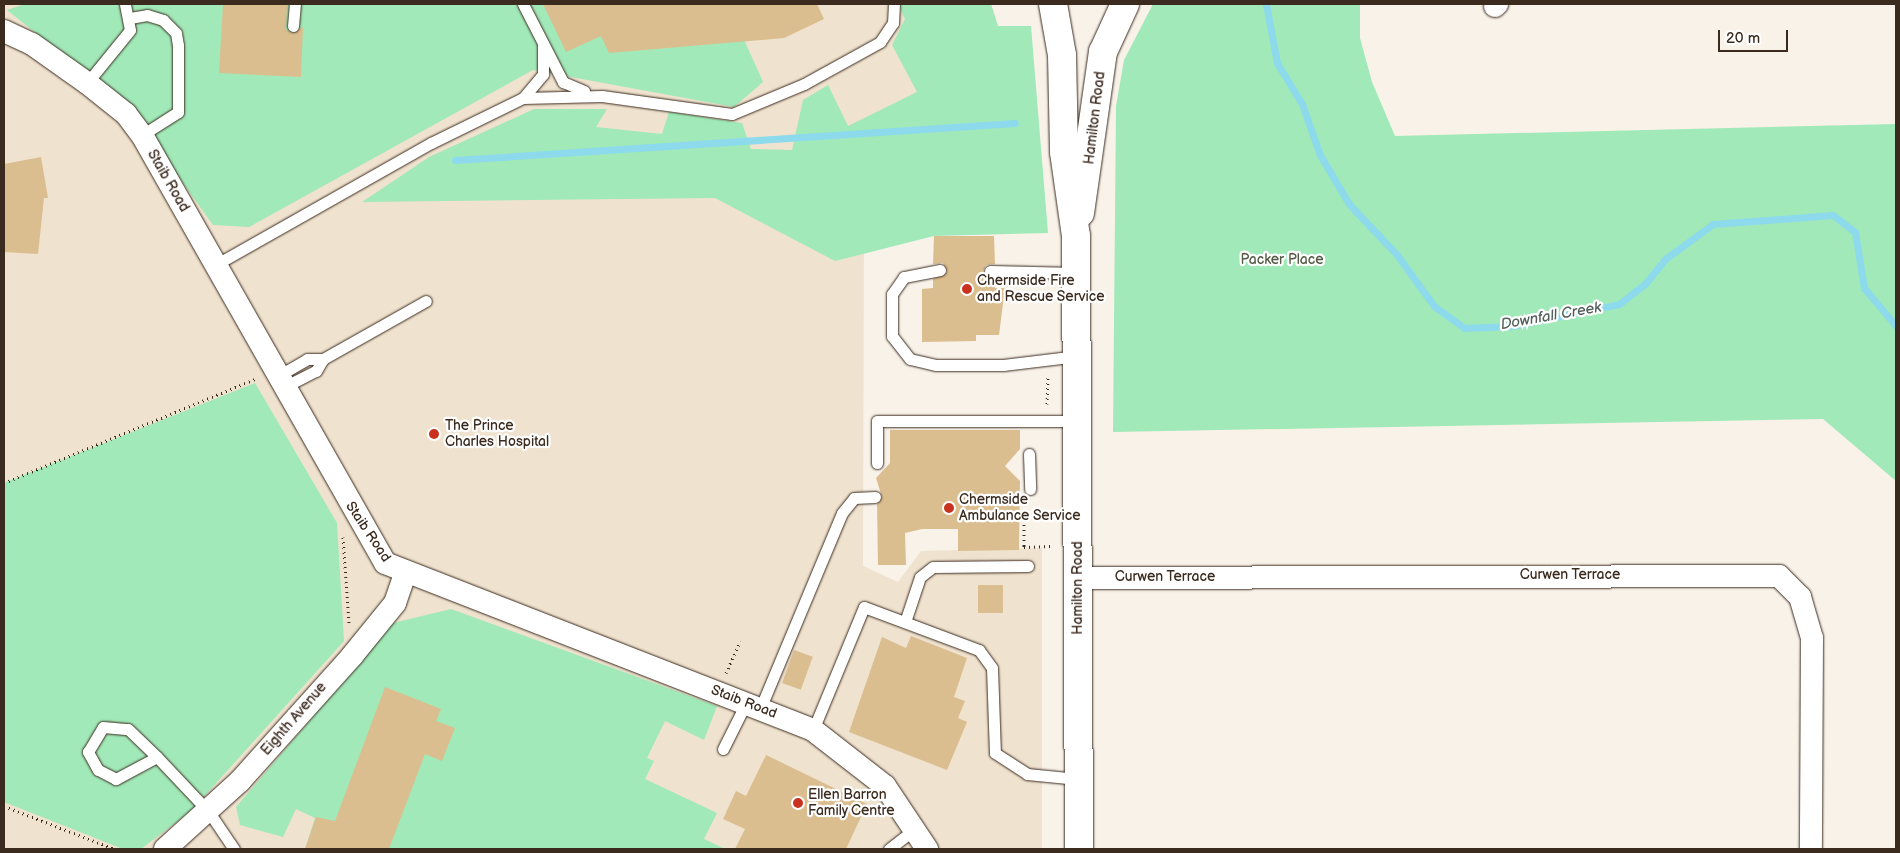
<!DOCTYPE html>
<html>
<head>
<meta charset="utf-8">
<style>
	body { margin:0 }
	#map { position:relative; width:1900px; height:853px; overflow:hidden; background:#f8f2e9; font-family:"Balsamiq Sans",sans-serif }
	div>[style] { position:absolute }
	.built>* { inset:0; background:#efe2ce }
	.green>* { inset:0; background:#a1e9b8 }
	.stream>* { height:7px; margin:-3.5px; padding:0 3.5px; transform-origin:3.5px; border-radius:3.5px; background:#8cdaec }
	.building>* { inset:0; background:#dbbe8f; transform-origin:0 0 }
	.path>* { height:3px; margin-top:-1.5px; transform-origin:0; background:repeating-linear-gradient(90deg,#3b2a1e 0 1px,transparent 0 5px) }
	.roads { filter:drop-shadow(0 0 1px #3b2a1e) drop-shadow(0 0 1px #3b2a1e) }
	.service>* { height:11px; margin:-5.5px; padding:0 5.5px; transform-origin:5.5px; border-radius:5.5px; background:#fff }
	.minor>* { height:22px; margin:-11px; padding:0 11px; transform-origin:11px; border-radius:11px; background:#fff }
	.secondary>* { height:28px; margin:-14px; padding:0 14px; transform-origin:14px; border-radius:14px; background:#fff }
	.dots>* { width:14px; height:14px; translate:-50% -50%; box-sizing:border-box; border:2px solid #fff; border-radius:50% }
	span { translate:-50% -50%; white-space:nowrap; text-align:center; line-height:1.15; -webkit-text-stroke:4.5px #fff; paint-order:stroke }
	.street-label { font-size:14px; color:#3b2a1e }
	.park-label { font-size:14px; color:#545a44 }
	.poi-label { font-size:14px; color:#3b2a1e }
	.left { translate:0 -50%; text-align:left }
	.water-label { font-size:15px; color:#535f5c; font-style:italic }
	.frame { position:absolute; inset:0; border:5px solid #3b2a1e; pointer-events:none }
	.scale { position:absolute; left:1718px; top:30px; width:70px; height:22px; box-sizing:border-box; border:2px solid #3b2a1e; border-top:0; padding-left:6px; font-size:15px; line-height:18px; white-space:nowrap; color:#3b2a1e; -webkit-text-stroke:4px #fff; paint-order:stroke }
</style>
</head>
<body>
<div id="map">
	<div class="built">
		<div style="clip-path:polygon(4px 4px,991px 4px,998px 26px,1031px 26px,1038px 194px,864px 198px,863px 566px,898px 582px,921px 551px,1042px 548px,1042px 849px,4px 849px)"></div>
	</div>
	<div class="green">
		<div style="clip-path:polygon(25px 4px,728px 4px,763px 82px,734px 107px,533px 70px,249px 227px,213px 225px,129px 108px,7px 10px)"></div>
		<div style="clip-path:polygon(898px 4px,991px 4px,998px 26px,1031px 26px,1048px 233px,934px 236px,835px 261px,715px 198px,362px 202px,429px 157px,534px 109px,607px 109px,596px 127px,662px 134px,669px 112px,742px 123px,751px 149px,792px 150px,803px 100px,828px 85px,848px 126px,917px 92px,892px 45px,905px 19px)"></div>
		<div style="clip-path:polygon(1153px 4px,1360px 4px,1360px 38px,1372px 82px,1395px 136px,1896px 124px,1896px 481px,1823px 419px,1113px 432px,1116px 106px,1124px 60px)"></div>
		<div style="clip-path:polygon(255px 383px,337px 523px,344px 641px,191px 811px,141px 849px,123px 849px,4px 802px,4px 483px)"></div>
		<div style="clip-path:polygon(451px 609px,717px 706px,704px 740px,665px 721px,647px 758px,654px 761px,645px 779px,717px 813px,704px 839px,725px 849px,305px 849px,315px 818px,296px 809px,283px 837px,240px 825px,236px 807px,393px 623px)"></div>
	</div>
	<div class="stream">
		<div style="left:1266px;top:4px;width:60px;rotate:79.4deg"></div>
		<div style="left:1277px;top:63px;width:48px;rotate:58.6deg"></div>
		<div style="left:1302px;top:104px;width:54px;rotate:70.6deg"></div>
		<div style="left:1320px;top:155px;width:57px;rotate:59.4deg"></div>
		<div style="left:1349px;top:204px;width:70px;rotate:46.7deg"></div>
		<div style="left:1397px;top:255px;width:63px;rotate:54deg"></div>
		<div style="left:1434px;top:306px;width:37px;rotate:36deg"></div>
		<div style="left:1464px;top:328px;width:48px;rotate:-2.4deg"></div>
		<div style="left:1512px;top:326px;width:109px;rotate:-11.6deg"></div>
		<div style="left:1619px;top:304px;width:33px;rotate:-38deg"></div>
		<div style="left:1645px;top:284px;width:32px;rotate:-51deg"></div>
		<div style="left:1665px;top:259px;width:59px;rotate:-36.1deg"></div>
		<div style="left:1713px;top:224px;width:120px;rotate:-4.3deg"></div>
		<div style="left:1833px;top:215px;width:28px;rotate:38deg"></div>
		<div style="left:1855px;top:232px;width:57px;rotate:80.9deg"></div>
		<div style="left:1864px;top:288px;width:50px;rotate:49.9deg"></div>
		<div style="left:455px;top:160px;width:561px;rotate:-3.78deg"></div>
	</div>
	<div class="building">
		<div style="clip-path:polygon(223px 4px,287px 4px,286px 30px,293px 33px,303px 27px,301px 77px,219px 73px)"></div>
		<div style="clip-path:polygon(543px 4px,817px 4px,824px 19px,784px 38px,609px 53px,601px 36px,566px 52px)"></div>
		<div style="clip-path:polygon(41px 157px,48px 198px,44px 198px,38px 254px,4px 252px,4px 164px)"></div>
		<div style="clip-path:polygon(934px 236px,994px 236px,995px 264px,986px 265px,983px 271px,995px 279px,995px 288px,1005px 288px,999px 335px,976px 335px,976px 341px,922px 342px,922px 289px,933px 288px,933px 279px,947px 272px,943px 263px,933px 264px)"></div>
		<div style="clip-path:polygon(890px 430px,1020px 430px,1020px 449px,1005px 466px,1020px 481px,1019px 550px,958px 551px,958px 529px,922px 529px,905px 533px,906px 565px,878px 565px,877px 504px,882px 497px,876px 478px,890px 463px)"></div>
		<div style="left:978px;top:585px;width:25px;height:28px"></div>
		<div style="clip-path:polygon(911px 636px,967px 658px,954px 697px,965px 701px,958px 718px,967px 722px,947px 770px,849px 732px,882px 637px,906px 648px)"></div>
		<div style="left:794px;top:650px;width:20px;height:35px;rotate:20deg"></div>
		<div style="clip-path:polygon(385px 687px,441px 709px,436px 721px,455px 728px,442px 761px,425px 754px,389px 849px,305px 849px,316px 817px,335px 821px)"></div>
		<div style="clip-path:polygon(766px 755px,867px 804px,846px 849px,735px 849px,745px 829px,723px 819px,736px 791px,746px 796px)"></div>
	</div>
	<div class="path">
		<div style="left:1047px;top:404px;width:28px;rotate:-88deg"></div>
		<div style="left:4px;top:483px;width:272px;rotate:-22.5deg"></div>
		<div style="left:1024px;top:505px;width:42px;rotate:90deg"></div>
		<div style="left:1024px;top:547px;width:28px;rotate:-2deg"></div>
		<div style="left:343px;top:537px;width:86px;rotate:86deg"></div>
		<div style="left:726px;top:673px;width:35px;rotate:-66deg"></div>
		<div style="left:4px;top:806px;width:119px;rotate:21.2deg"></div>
	</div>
	<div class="roads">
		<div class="service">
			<div style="left:523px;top:4px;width:88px;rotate:62.9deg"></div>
			<div style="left:563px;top:82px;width:23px;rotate:23deg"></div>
			<div style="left:130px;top:18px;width:17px;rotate:-10deg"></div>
			<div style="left:147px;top:15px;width:17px;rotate:17deg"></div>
			<div style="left:163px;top:20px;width:18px;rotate:45deg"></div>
			<div style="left:176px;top:33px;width:12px;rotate:81deg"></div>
			<div style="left:178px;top:45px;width:67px;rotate:90deg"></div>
			<div style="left:178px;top:112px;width:43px;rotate:147.4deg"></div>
			<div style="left:293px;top:26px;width:22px;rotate:-85deg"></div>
			<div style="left:87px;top:83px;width:68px;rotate:-50.9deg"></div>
			<div style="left:130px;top:30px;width:26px;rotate:-101deg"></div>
			<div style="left:523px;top:98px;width:79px;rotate:-1.5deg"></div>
			<div style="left:602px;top:96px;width:131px;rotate:7.9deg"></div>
			<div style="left:732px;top:114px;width:78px;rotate:-22.6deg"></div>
			<div style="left:804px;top:84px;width:87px;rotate:-28.9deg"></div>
			<div style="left:880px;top:42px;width:23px;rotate:-56deg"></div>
			<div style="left:893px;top:23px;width:19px;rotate:-87deg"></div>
			<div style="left:215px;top:265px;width:248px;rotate:-29.5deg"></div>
			<div style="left:431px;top:143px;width:102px;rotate:-26.1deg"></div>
			<div style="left:523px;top:98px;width:31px;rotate:-50deg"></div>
			<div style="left:543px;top:74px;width:30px;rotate:-90deg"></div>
			<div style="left:940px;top:270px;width:37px;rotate:169deg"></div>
			<div style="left:904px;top:277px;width:21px;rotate:125deg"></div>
			<div style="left:892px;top:294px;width:42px;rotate:90deg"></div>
			<div style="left:892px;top:336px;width:29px;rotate:52deg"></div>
			<div style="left:910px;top:359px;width:27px;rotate:13deg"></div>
			<div style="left:936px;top:365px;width:67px"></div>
			<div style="left:1003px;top:365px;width:75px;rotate:-6.9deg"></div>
			<div style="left:990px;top:271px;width:86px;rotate:1.3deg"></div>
			<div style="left:278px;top:376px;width:34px;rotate:-30deg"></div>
			<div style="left:307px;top:359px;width:16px"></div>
			<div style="left:323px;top:359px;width:118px;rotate:-29.4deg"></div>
			<div style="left:284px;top:387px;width:36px;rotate:-27deg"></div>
			<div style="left:316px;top:371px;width:14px;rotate:-60deg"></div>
			<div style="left:1029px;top:454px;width:35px;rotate:88deg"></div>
			<div style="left:877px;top:463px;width:42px;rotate:-90deg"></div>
			<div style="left:877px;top:421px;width:200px"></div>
			<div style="left:905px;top:622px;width:47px;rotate:-71.6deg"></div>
			<div style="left:920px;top:577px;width:16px;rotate:-38deg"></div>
			<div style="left:933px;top:567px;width:95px;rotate:-0.6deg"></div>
			<div style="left:760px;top:709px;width:212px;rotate:-67.3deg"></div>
			<div style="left:842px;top:513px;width:19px;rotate:-51deg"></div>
			<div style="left:854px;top:498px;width:21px;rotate:-3deg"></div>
			<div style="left:103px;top:727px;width:25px;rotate:5deg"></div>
			<div style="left:128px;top:729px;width:40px;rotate:44deg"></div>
			<div style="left:157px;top:757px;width:47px;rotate:151.8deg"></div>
			<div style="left:116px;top:779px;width:20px;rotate:-153deg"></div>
			<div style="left:98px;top:770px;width:21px;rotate:-119deg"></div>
			<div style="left:88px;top:752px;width:29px;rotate:-59deg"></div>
			<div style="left:813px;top:730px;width:133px;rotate:-67.5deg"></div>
			<div style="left:864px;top:607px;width:123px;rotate:20.5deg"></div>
			<div style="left:979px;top:650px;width:22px;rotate:54deg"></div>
			<div style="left:992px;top:668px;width:85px;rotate:88deg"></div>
			<div style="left:995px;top:753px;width:38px;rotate:33deg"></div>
			<div style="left:1027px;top:774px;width:51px;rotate:5.6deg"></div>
			<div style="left:723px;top:749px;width:51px;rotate:-63.4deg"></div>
			<div style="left:157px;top:757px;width:76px;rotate:46.6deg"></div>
			<div style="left:209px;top:812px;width:45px;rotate:56deg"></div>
			<div style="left:889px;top:849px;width:34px;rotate:-38deg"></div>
		</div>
		<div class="minor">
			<div style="left:1495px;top:6px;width:3px;rotate:-45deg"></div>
			<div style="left:4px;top:31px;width:31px;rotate:25deg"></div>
			<div style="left:32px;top:44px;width:67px;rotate:35.3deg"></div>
			<div style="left:87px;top:83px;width:50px;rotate:38.5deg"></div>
			<div style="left:126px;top:114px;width:26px;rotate:53deg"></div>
			<div style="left:142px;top:135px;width:492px;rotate:60.4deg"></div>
			<div style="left:385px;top:563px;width:459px;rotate:21.3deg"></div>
			<div style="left:813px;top:730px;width:91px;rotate:37.9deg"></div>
			<div style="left:885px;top:786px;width:76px;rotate:56.3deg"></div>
			<div style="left:1078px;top:578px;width:701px;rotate:-0.16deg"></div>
			<div style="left:1779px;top:576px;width:30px;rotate:45deg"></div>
			<div style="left:1800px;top:597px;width:43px;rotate:73.7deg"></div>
			<div style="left:1812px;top:638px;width:211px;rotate:90.3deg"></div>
			<div style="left:165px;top:849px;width:101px;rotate:-42.2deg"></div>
			<div style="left:240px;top:781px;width:168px;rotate:-48.1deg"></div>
			<div style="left:352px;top:656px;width:68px;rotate:-50.9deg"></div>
			<div style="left:395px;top:603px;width:31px;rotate:-71deg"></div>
		</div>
		<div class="secondary">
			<div style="left:1053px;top:4px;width:52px;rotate:80deg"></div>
			<div style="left:1062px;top:55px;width:97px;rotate:88.8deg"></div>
			<div style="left:1064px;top:152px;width:85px;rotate:81.9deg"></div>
			<div style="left:1076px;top:236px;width:613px;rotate:89.72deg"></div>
			<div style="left:1080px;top:213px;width:163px;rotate:-81.9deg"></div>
			<div style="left:1103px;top:52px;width:53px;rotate:-65.4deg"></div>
		</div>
	</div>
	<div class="dots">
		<div style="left:967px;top:289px;background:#c8321e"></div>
		<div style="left:434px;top:434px;background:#c8321e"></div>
		<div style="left:949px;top:508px;background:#c8321e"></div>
		<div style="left:798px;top:803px;background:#c8321e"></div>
	</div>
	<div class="street-label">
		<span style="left:1095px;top:118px;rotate:-83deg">Hamilton Road</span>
		<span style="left:168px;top:181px;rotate:60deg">Staib Road</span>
		<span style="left:368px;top:532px;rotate:56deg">Staib Road</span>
		<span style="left:1570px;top:575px">Curwen Terrace</span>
		<span style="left:1165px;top:577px">Curwen Terrace</span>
		<span style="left:1078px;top:588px;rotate:-90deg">Hamilton Road</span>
		<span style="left:744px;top:702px;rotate:21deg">Staib Road</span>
		<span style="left:294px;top:719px;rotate:-49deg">Eighth Avenue</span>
	</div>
	<div class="park-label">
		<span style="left:1282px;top:260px">Packer Place</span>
	</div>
	<div class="poi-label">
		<span class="left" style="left:977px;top:289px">Chermside Fire<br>and Rescue Service</span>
		<span class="left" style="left:445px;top:434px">The Prince<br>Charles Hospital</span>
		<span class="left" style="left:959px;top:508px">Chermside<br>Ambulance Service</span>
		<span class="left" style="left:808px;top:803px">Ellen Barron<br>Family Centre</span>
	</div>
	<div class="water-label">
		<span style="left:1551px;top:316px;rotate:-10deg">Downfall Creek</span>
	</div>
	<div class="frame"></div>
	<div class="scale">20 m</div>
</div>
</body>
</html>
